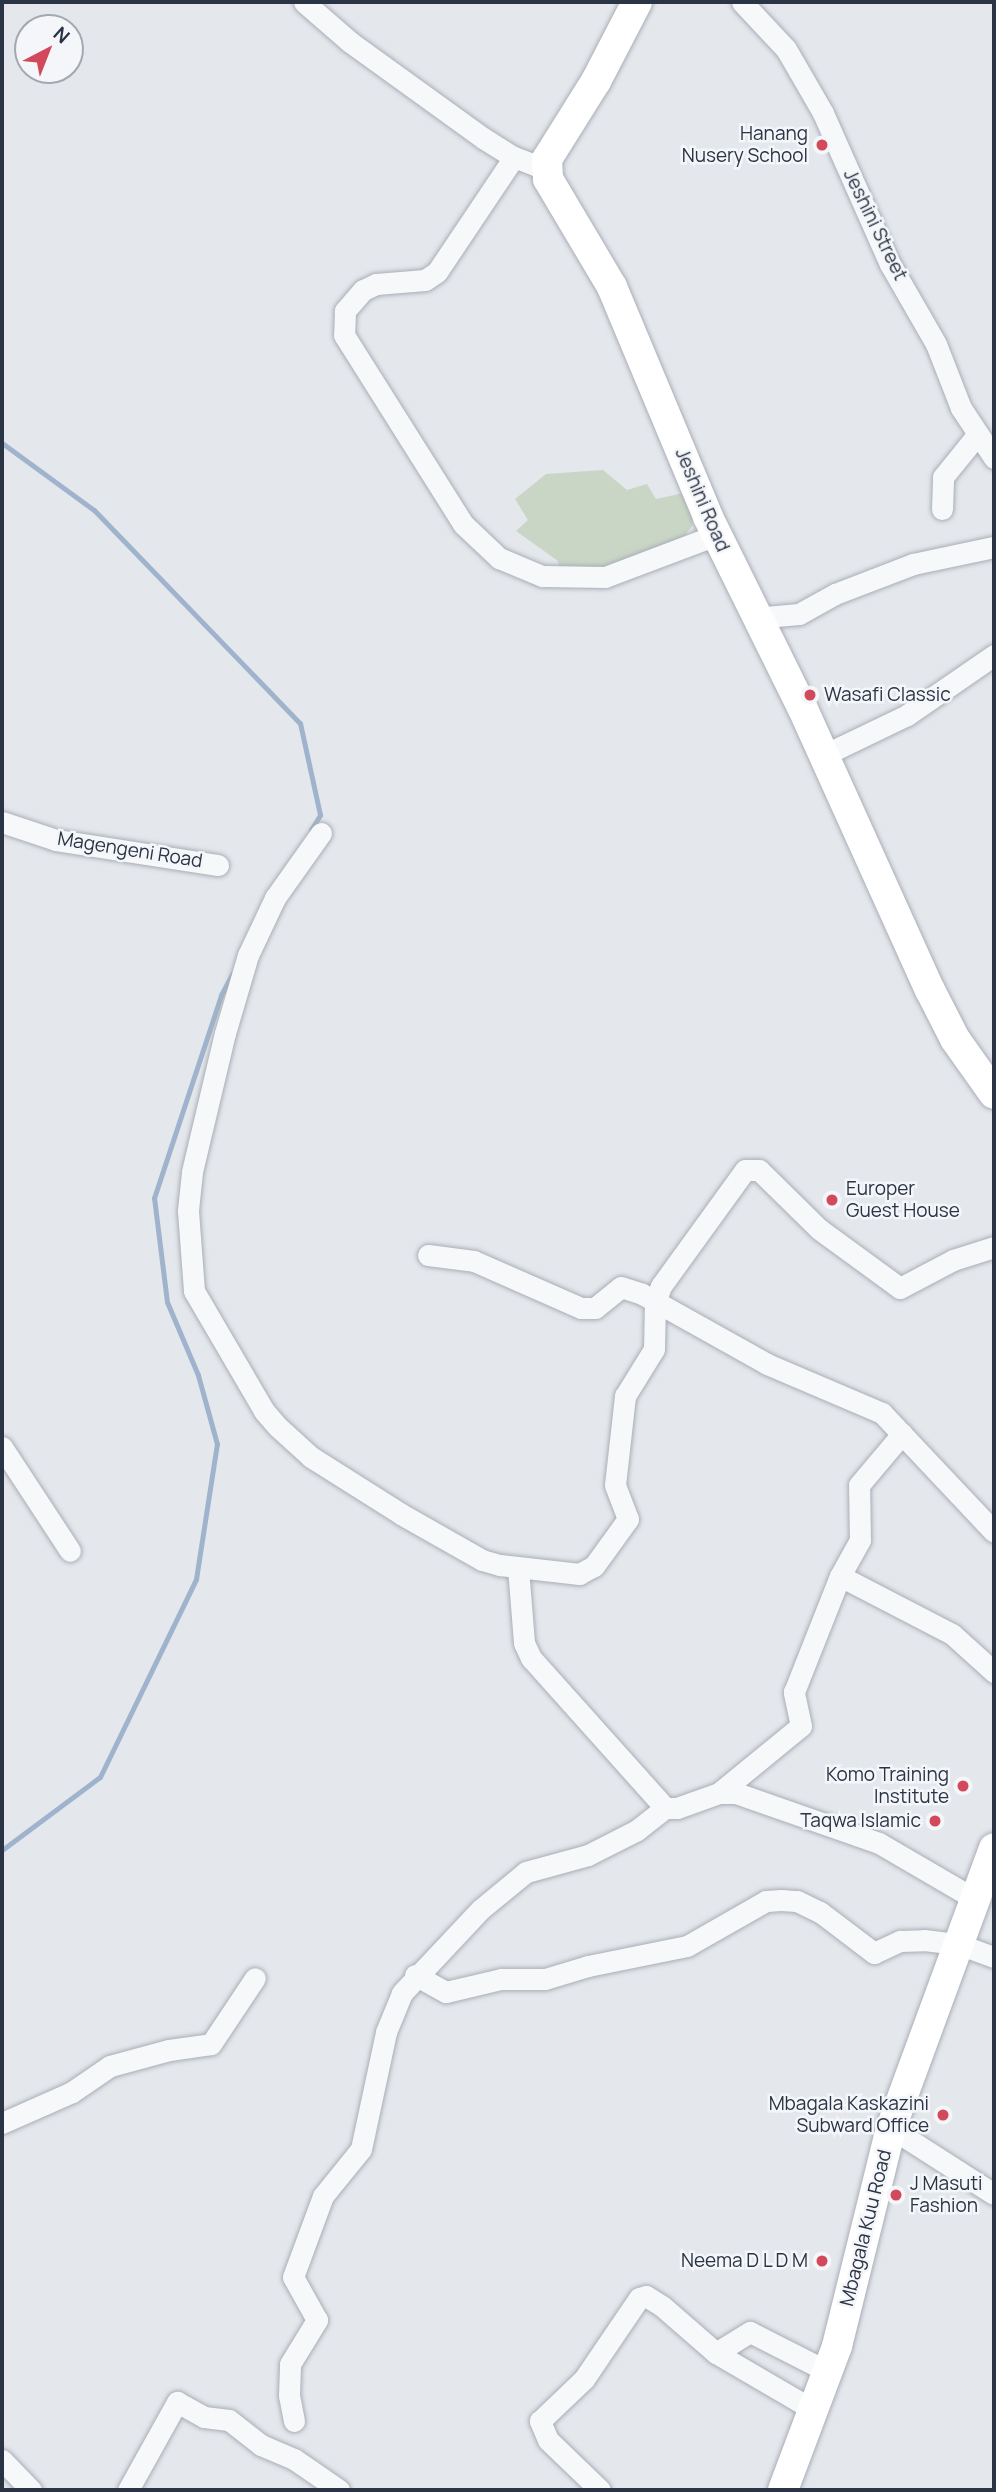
<!DOCTYPE html>
<html>
<head>
<meta charset="utf-8">
<style>
	body { margin:0 }
	#map { position:relative; width:996px; height:2492px; overflow:hidden; background:#e4e7ec; font-family:Manrope,sans-serif }
	div>[style] { position:absolute }
	.green>* { inset:0; background:#c9d6c5 }
	.stream>* { height:5px; margin:-2.5px; padding:0 2.5px; transform-origin:2.5px; border-radius:2.5px; background:#9fb4cc }
	.roads { filter:drop-shadow(0 0 2px #a9aeb7) drop-shadow(0 0 2px #a9aeb7) }
	.street>* { height:21px; margin:-10.5px; padding:0 10.5px; transform-origin:10.5px; border-radius:10.5px; background:#f7f8fa }
	.secondary>* { height:30px; margin:-15px; padding:0 15px; transform-origin:15px; border-radius:15px; background:#fff }
	.dots>* { width:19px; height:19px; translate:-50% -50%; box-sizing:border-box; border:4px solid #f4f6f9; border-radius:50% }
	span { translate:-50% -50%; white-space:nowrap; text-align:center; line-height:1.15; -webkit-text-stroke:5px #f4f6f9; paint-order:stroke }
	.poi-label { font-size:19px; color:#2b3445 }
	.right { translate:-100% -50%; text-align:right }
	.left { translate:0 -50%; text-align:left }
	.street-label { font-size:19px; color:#2b3445 }
	.frame { position:absolute; inset:0; border:4px solid #2b3445; pointer-events:none }
	.north { position:absolute; left:14px; top:14px; width:70px; height:70px; box-sizing:border-box; background:#f4f6f9; border:2px solid #a4a8b1; border-radius:50%; rotate:42deg; font-size:19px; font-weight:700; line-height:28px; text-align:center; color:#2b3445 }
	.north::after { content:''; display:block; margin:auto; width:24px; height:32px; background:#d1495b; clip-path:polygon(50% 0,100% 100%,50% 72%,0 100%) }
</style>
</head>
<body>
<div id="map">
	<div class="green">
		<div style="clip-path:polygon(603px 470px,627px 490px,647px 484px,656px 499px,688px 492px,694px 511px,692px 526px,679px 543px,617px 573px,560px 571px,558px 561px,516px 531px,528px 520px,515px 499px,546px 474px)"></div>
	</div>
	<div class="stream">
		<div style="left:2px;top:443px;width:114px;rotate:36.1deg"></div>
		<div style="left:94px;top:510px;width:296px;rotate:46deg"></div>
		<div style="left:300px;top:723px;width:94px;rotate:77.7deg"></div>
		<div style="left:320px;top:815px;width:17px;rotate:121deg"></div>
		<div style="left:2px;top:1850px;width:122px;rotate:-36.7deg"></div>
		<div style="left:100px;top:1777px;width:220px;rotate:-64.1deg"></div>
		<div style="left:196px;top:1579px;width:137px;rotate:-81.2deg"></div>
		<div style="left:217px;top:1444px;width:72px;rotate:-105.4deg"></div>
		<div style="left:198px;top:1375px;width:79px;rotate:-113deg"></div>
		<div style="left:167px;top:1302px;width:105px;rotate:-97.1deg"></div>
		<div style="left:154px;top:1198px;width:214px;rotate:-71.7deg"></div>
		<div style="left:221px;top:995px;width:24px;rotate:-62deg"></div>
	</div>
	<div class="roads">
		<div class="street">
			<div style="left:304px;top:2px;width:61px;rotate:41deg"></div>
			<div style="left:350px;top:42px;width:164px;rotate:35.8deg"></div>
			<div style="left:483px;top:138px;width:36px;rotate:32deg"></div>
			<div style="left:514px;top:157px;width:33px;rotate:21deg"></div>
			<div style="left:742px;top:2px;width:64px;rotate:46.9deg"></div>
			<div style="left:786px;top:49px;width:74px;rotate:60deg"></div>
			<div style="left:823px;top:113px;width:165px;rotate:66.1deg"></div>
			<div style="left:890px;top:264px;width:92px;rotate:60.1deg"></div>
			<div style="left:936px;top:344px;width:69px;rotate:68.7deg"></div>
			<div style="left:961px;top:408px;width:60px;rotate:56.6deg"></div>
			<div style="left:514px;top:157px;width:138px;rotate:123.8deg"></div>
			<div style="left:437px;top:272px;width:14px;rotate:146deg"></div>
			<div style="left:425px;top:280px;width:49px;rotate:175.3deg"></div>
			<div style="left:376px;top:284px;width:14px;rotate:155deg"></div>
			<div style="left:363px;top:290px;width:28px;rotate:131deg"></div>
			<div style="left:345px;top:311px;width:24px;rotate:92deg"></div>
			<div style="left:344px;top:335px;width:223px;rotate:57.8deg"></div>
			<div style="left:463px;top:524px;width:50px;rotate:43.4deg"></div>
			<div style="left:499px;top:558px;width:47px;rotate:22.7deg"></div>
			<div style="left:542px;top:576px;width:63px;rotate:0.9deg"></div>
			<div style="left:605px;top:577px;width:119px;rotate:-20.7deg"></div>
			<div style="left:942px;top:509px;width:32px;rotate:-88deg"></div>
			<div style="left:943px;top:477px;width:54px;rotate:-51deg"></div>
			<div style="left:754px;top:618px;width:45px;rotate:-5.1deg"></div>
			<div style="left:799px;top:614px;width:41px;rotate:-29.1deg"></div>
			<div style="left:835px;top:594px;width:84px;rotate:-21deg"></div>
			<div style="left:913px;top:564px;width:83px;rotate:-11.9deg"></div>
			<div style="left:824px;top:755px;width:92px;rotate:-25.7deg"></div>
			<div style="left:907px;top:715px;width:106px;rotate:-34.6deg"></div>
			<div style="left:2px;top:822px;width:57px;rotate:18.4deg"></div>
			<div style="left:56px;top:840px;width:164px;rotate:8.8deg"></div>
			<div style="left:321px;top:833px;width:80px;rotate:125.3deg"></div>
			<div style="left:275px;top:898px;width:63px;rotate:115.3deg"></div>
			<div style="left:248px;top:955px;width:81px;rotate:106.4deg"></div>
			<div style="left:225px;top:1033px;width:143px;rotate:103.4deg"></div>
			<div style="left:192px;top:1172px;width:39px;rotate:96deg"></div>
			<div style="left:188px;top:1211px;width:80px;rotate:85.7deg"></div>
			<div style="left:194px;top:1291px;width:139px;rotate:59.7deg"></div>
			<div style="left:264px;top:1411px;width:21px;rotate:49deg"></div>
			<div style="left:278px;top:1427px;width:45px;rotate:42.3deg"></div>
			<div style="left:311px;top:1457px;width:107px;rotate:32.3deg"></div>
			<div style="left:401px;top:1514px;width:93px;rotate:29.6deg"></div>
			<div style="left:482px;top:1560px;width:19px;rotate:16deg"></div>
			<div style="left:500px;top:1565px;width:80px;rotate:6.5deg"></div>
			<div style="left:579px;top:1574px;width:17px;rotate:-28deg"></div>
			<div style="left:594px;top:1566px;width:58px;rotate:-54.1deg"></div>
			<div style="left:628px;top:1519px;width:36px;rotate:-111deg"></div>
			<div style="left:615px;top:1485px;width:90px;rotate:-83.6deg"></div>
			<div style="left:625px;top:1396px;width:55px;rotate:-58.3deg"></div>
			<div style="left:654px;top:1349px;width:46px;rotate:-88.8deg"></div>
			<div style="left:655px;top:1303px;width:18px;rotate:-71deg"></div>
			<div style="left:661px;top:1286px;width:143px;rotate:-54.1deg"></div>
			<div style="left:745px;top:1170px;width:14px"></div>
			<div style="left:759px;top:1170px;width:84px;rotate:44.5deg"></div>
			<div style="left:819px;top:1229px;width:100px;rotate:36.1deg"></div>
			<div style="left:900px;top:1288px;width:60px;rotate:-27.8deg"></div>
			<div style="left:953px;top:1260px;width:43px;rotate:-17.6deg"></div>
			<div style="left:428px;top:1255px;width:46px;rotate:7.4deg"></div>
			<div style="left:474px;top:1261px;width:117px;rotate:23.7deg"></div>
			<div style="left:581px;top:1308px;width:14px"></div>
			<div style="left:595px;top:1308px;width:33px;rotate:-39deg"></div>
			<div style="left:621px;top:1287px;width:22px;rotate:18deg"></div>
			<div style="left:642px;top:1294px;width:143px;rotate:29.2deg"></div>
			<div style="left:767px;top:1364px;width:125px;rotate:23.1deg"></div>
			<div style="left:882px;top:1413px;width:163px;rotate:46.7deg"></div>
			<div style="left:2px;top:1447px;width:124px;rotate:56.8deg"></div>
			<div style="left:518px;top:1568px;width:75px;rotate:85.4deg"></div>
			<div style="left:524px;top:1643px;width:17px;rotate:65deg"></div>
			<div style="left:531px;top:1658px;width:201px;rotate:48.2deg"></div>
			<div style="left:665px;top:1808px;width:12px"></div>
			<div style="left:677px;top:1808px;width:45px;rotate:-19.7deg"></div>
			<div style="left:719px;top:1793px;width:17px"></div>
			<div style="left:736px;top:1793px;width:151px;rotate:19.3deg"></div>
			<div style="left:879px;top:1843px;width:109px;rotate:30.3deg"></div>
			<div style="left:840px;top:1576px;width:126px;rotate:27.4deg"></div>
			<div style="left:952px;top:1634px;width:57px;rotate:42.1deg"></div>
			<div style="left:719px;top:1793px;width:106px;rotate:-39.3deg"></div>
			<div style="left:801px;top:1726px;width:35px;rotate:-102deg"></div>
			<div style="left:794px;top:1692px;width:125px;rotate:-68.4deg"></div>
			<div style="left:840px;top:1576px;width:41px;rotate:-60.9deg"></div>
			<div style="left:860px;top:1540px;width:55px;rotate:-91deg"></div>
			<div style="left:859px;top:1485px;width:67px;rotate:-49.9deg"></div>
			<div style="left:415px;top:1975px;width:35px;rotate:29deg"></div>
			<div style="left:446px;top:1992px;width:57px;rotate:-13.3deg"></div>
			<div style="left:501px;top:1979px;width:44px"></div>
			<div style="left:545px;top:1979px;width:45px;rotate:-16.8deg"></div>
			<div style="left:588px;top:1966px;width:101px;rotate:-11.4deg"></div>
			<div style="left:687px;top:1946px;width:91px;rotate:-29.7deg"></div>
			<div style="left:766px;top:1901px;width:15px;rotate:-4deg"></div>
			<div style="left:781px;top:1900px;width:16px;rotate:4deg"></div>
			<div style="left:797px;top:1901px;width:25px;rotate:26deg"></div>
			<div style="left:820px;top:1912px;width:68px;rotate:37.2deg"></div>
			<div style="left:874px;top:1953px;width:29px;rotate:-25deg"></div>
			<div style="left:900px;top:1941px;width:24px;rotate:-2deg"></div>
			<div style="left:924px;top:1940px;width:34px;rotate:7deg"></div>
			<div style="left:958px;top:1944px;width:38px;rotate:20deg"></div>
			<div style="left:2px;top:2123px;width:77px;rotate:-23.9deg"></div>
			<div style="left:72px;top:2092px;width:46px;rotate:-34.4deg"></div>
			<div style="left:110px;top:2066px;width:61px;rotate:-15.2deg"></div>
			<div style="left:169px;top:2050px;width:42px;rotate:-8.1deg"></div>
			<div style="left:211px;top:2044px;width:79px;rotate:-56.3deg"></div>
			<div style="left:891px;top:2128px;width:122px;rotate:32.7deg"></div>
			<div style="left:716px;top:2353px;width:111px;rotate:30.3deg"></div>
			<div style="left:294px;top:2421px;width:26px;rotate:-101deg"></div>
			<div style="left:289px;top:2395px;width:31px;rotate:-88deg"></div>
			<div style="left:290px;top:2364px;width:52px;rotate:-58.5deg"></div>
			<div style="left:317px;top:2320px;width:49px;rotate:-119.2deg"></div>
			<div style="left:293px;top:2277px;width:86px;rotate:-69.7deg"></div>
			<div style="left:323px;top:2196px;width:60px;rotate:-51deg"></div>
			<div style="left:361px;top:2149px;width:120px;rotate:-77.9deg"></div>
			<div style="left:386px;top:2032px;width:42px;rotate:-67.7deg"></div>
			<div style="left:402px;top:1993px;width:115px;rotate:-46.8deg"></div>
			<div style="left:481px;top:1909px;width:58px;rotate:-39.4deg"></div>
			<div style="left:526px;top:1872px;width:64px;rotate:-15.3deg"></div>
			<div style="left:588px;top:1855px;width:55px;rotate:-27deg"></div>
			<div style="left:637px;top:1830px;width:36px;rotate:-38deg"></div>
			<div style="left:2px;top:2460px;width:42px;rotate:46deg"></div>
			<div style="left:128px;top:2490px;width:101px;rotate:-60.9deg"></div>
			<div style="left:177px;top:2402px;width:31px;rotate:29deg"></div>
			<div style="left:204px;top:2417px;width:25px;rotate:7deg"></div>
			<div style="left:229px;top:2420px;width:41px;rotate:38deg"></div>
			<div style="left:261px;top:2445px;width:36px;rotate:23deg"></div>
			<div style="left:294px;top:2459px;width:55px;rotate:34.6deg"></div>
			<div style="left:600px;top:2490px;width:72px;rotate:-136.1deg"></div>
			<div style="left:548px;top:2440px;width:21px;rotate:-113deg"></div>
			<div style="left:540px;top:2421px;width:61px;rotate:-43.7deg"></div>
			<div style="left:584px;top:2379px;width:98px;rotate:-55.8deg"></div>
			<div style="left:639px;top:2298px;width:7px;rotate:-16deg"></div>
			<div style="left:646px;top:2296px;width:19px;rotate:32deg"></div>
			<div style="left:662px;top:2306px;width:72px;rotate:41deg"></div>
			<div style="left:716px;top:2353px;width:40px;rotate:-32deg"></div>
			<div style="left:750px;top:2332px;width:89px;rotate:26.9deg"></div>
		</div>
		<div class="secondary">
			<div style="left:637px;top:2px;width:89px;rotate:117.4deg"></div>
			<div style="left:596px;top:81px;width:92px;rotate:122.1deg"></div>
			<div style="left:547px;top:159px;width:20px;rotate:87deg"></div>
			<div style="left:548px;top:179px;width:126px;rotate:59.3deg"></div>
			<div style="left:612px;top:287px;width:249px;rotate:67.3deg"></div>
			<div style="left:708px;top:517px;width:212px;rotate:63.7deg"></div>
			<div style="left:802px;top:707px;width:311px;rotate:65.7deg"></div>
			<div style="left:930px;top:990px;width:55px;rotate:63deg"></div>
			<div style="left:955px;top:1039px;width:67px;rotate:54.7deg"></div>
			<div style="left:783px;top:2490px;width:154px;rotate:-69.4deg"></div>
			<div style="left:837px;top:2346px;width:225px;rotate:-76.1deg"></div>
			<div style="left:891px;top:2128px;width:298px;rotate:-69.8deg"></div>
		</div>
	</div>
	<div class="dots">
		<div style="left:822px;top:145px;background:#d1495b"></div>
		<div style="left:810px;top:695px;background:#d1495b"></div>
		<div style="left:832px;top:1200px;background:#d1495b"></div>
		<div style="left:963px;top:1786px;background:#d1495b"></div>
		<div style="left:935px;top:1821px;background:#d1495b"></div>
		<div style="left:943px;top:2115px;background:#d1495b"></div>
		<div style="left:896px;top:2195px;background:#d1495b"></div>
		<div style="left:822px;top:2261px;background:#d1495b"></div>
	</div>
	<div class="poi-label">
		<span class="right" style="left:808px;top:145px">Hanang<br>Nusery School</span>
		<span class="left" style="left:824px;top:695px">Wasafi Classic</span>
		<span class="left" style="left:846px;top:1200px">Europer<br>Guest House</span>
		<span class="right" style="left:949px;top:1786px">Komo Training<br>Institute</span>
		<span class="right" style="left:921px;top:1821px">Taqwa Islamic</span>
		<span class="right" style="left:929px;top:2115px">Mbagala Kaskazini<br>Subward Office</span>
		<span class="left" style="left:910px;top:2195px">J Masuti<br>Fashion</span>
		<span class="right" style="left:808px;top:2261px">Neema D L D M</span>
	</div>
	<div class="street-label">
		<span style="left:875px;top:225px;rotate:64deg">Jeshini Street</span>
		<span style="left:702px;top:500px;rotate:67deg">Jeshini Road</span>
		<span style="left:130px;top:850px;rotate:9deg">Magengeni Road</span>
		<span style="left:866px;top:2228px;rotate:-76deg">Mbagala Kuu Road</span>
	</div>
	<div class="frame"></div>
	<div class="north">N</div>
</div>
</body>
</html>
